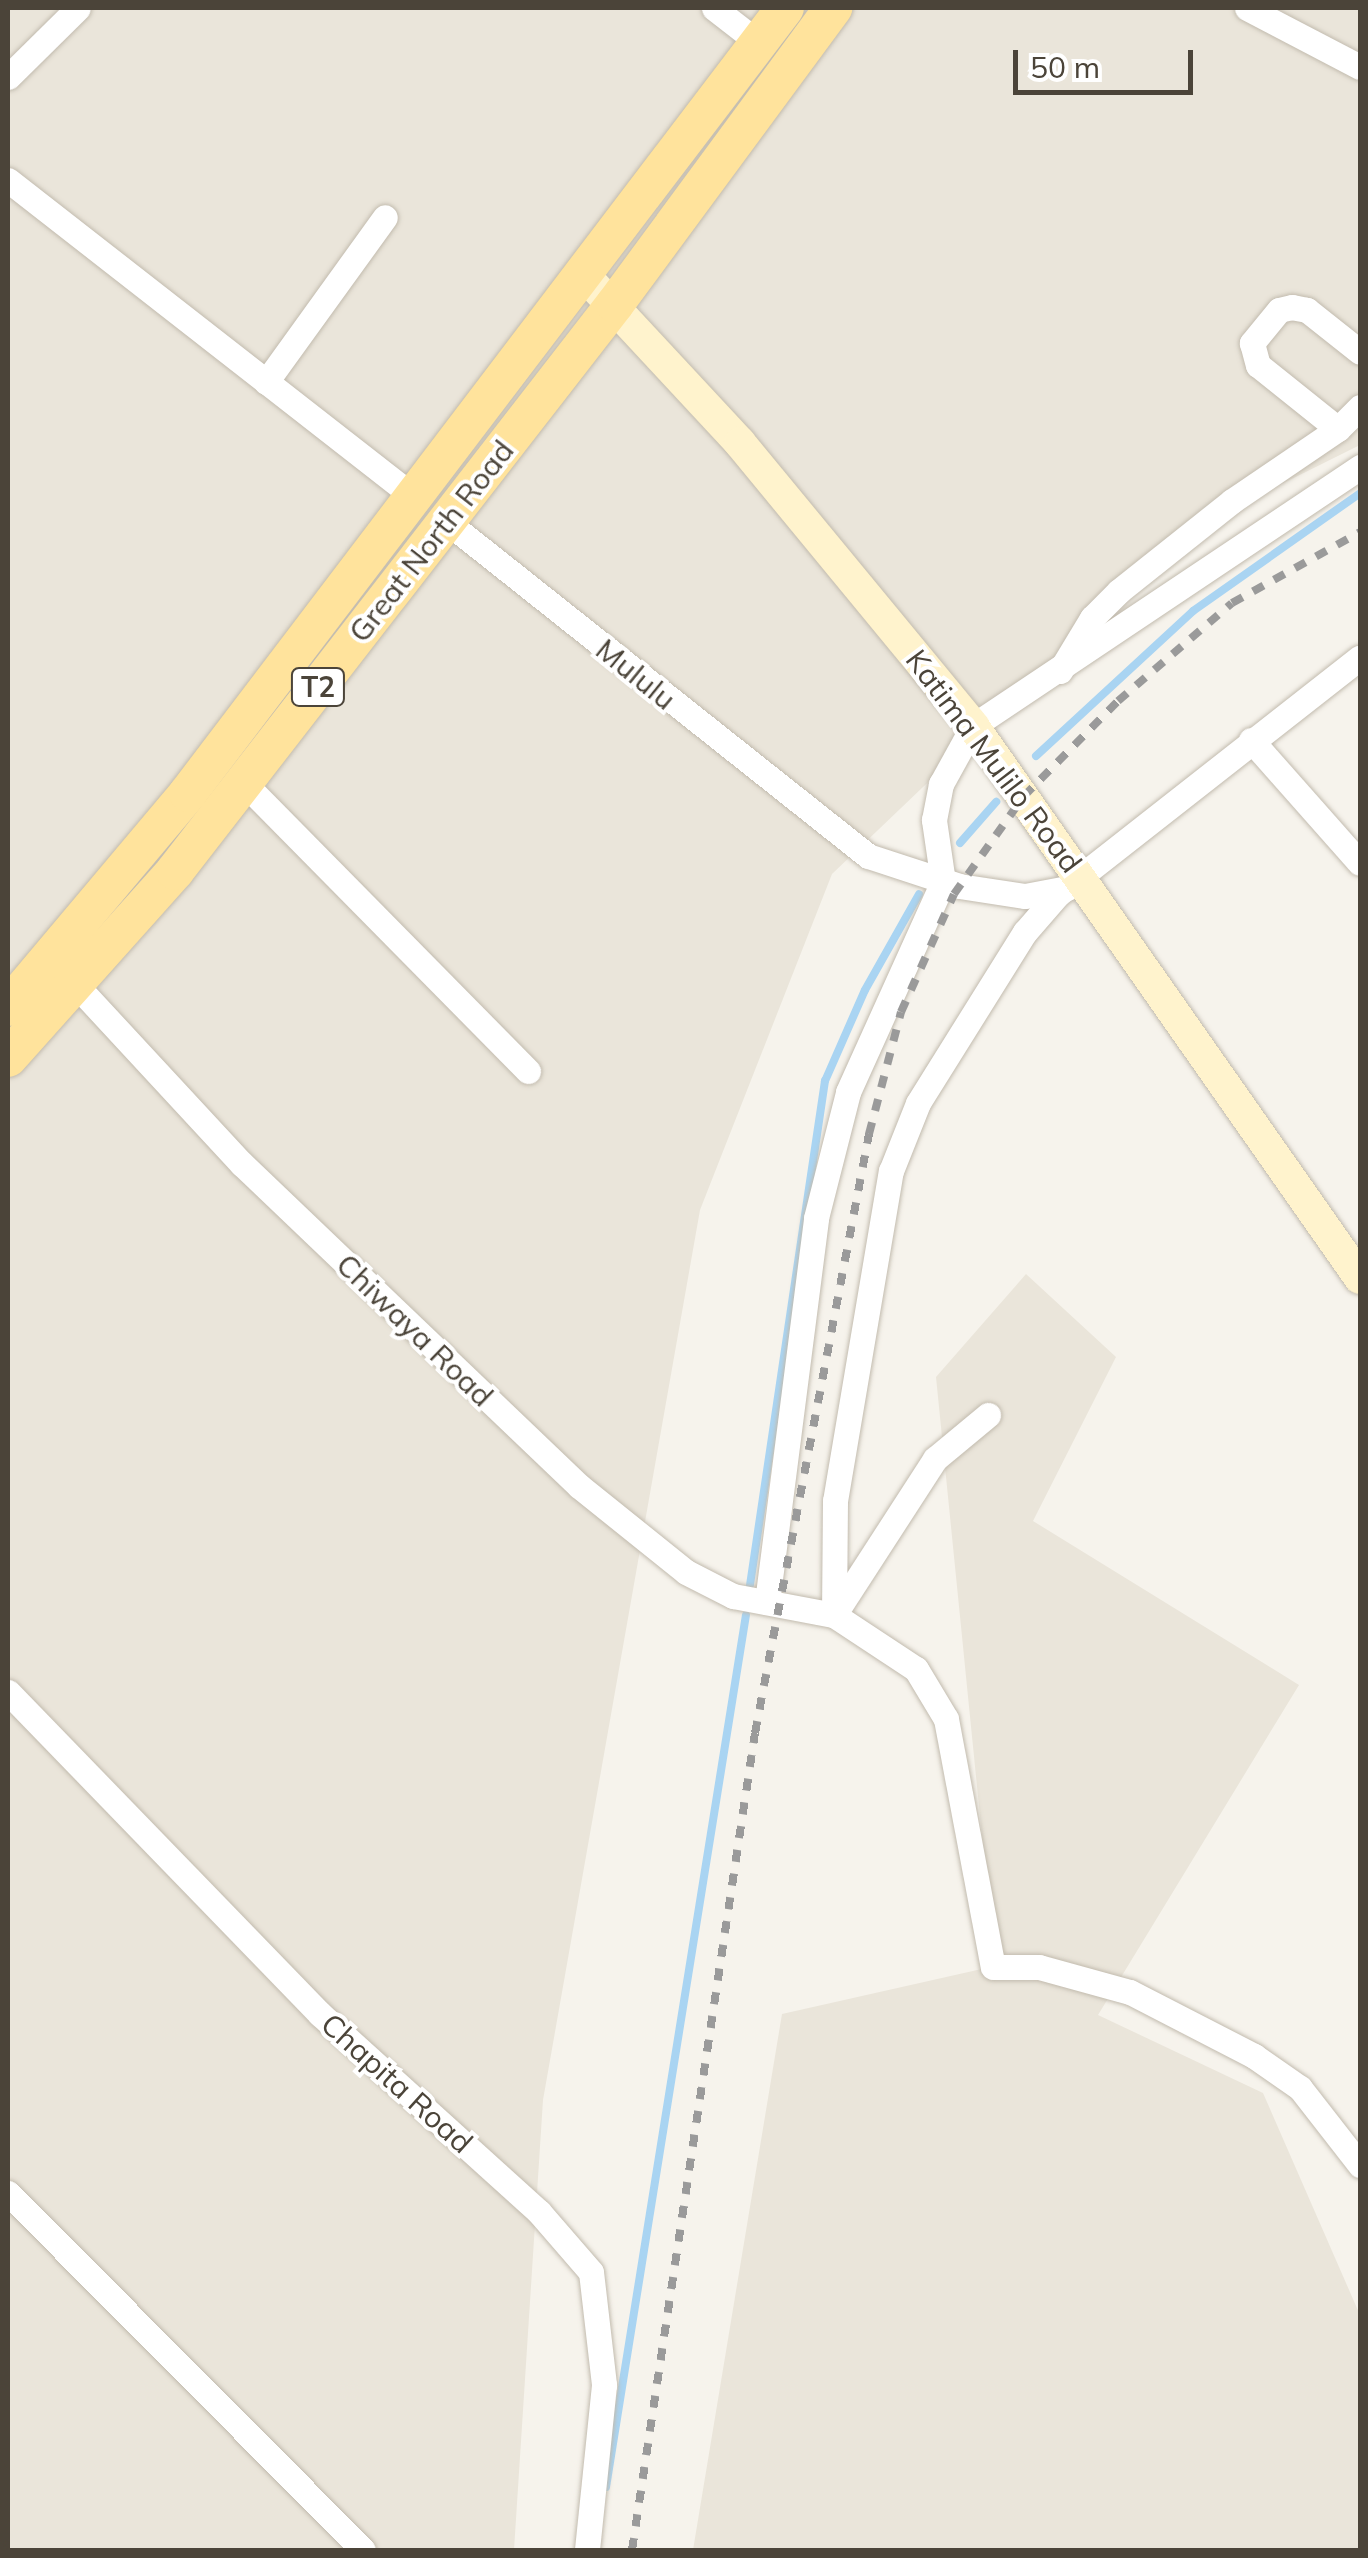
<!DOCTYPE html>
<html>
<head>
<meta charset="utf-8">
<style>
	body { margin:0 }
	#map { position:relative; width:1368px; height:2558px; overflow:hidden; background:#f6f3ec; font-family:Mulish,sans-serif }
	div>[style] { position:absolute }
	.residential>* { inset:0; background:#eae5da }
	.stream>* { height:8px; margin:-4px; padding:0 4px; transform-origin:4px; border-radius:4px; background:#a9d4f2 }
	.roads { filter:drop-shadow(0 0 2px #c2bbae) drop-shadow(0 0 2px #c2bbae) }
	.minor>* { height:25px; margin:-12.5px; padding:0 12.5px; transform-origin:12.5px; border-radius:12.5px; background:#fff }
	.secondary>* { height:32px; margin:-16px; padding:0 16px; transform-origin:16px; border-radius:16px; background:#fff3cd }
	.primary>* { height:38px; margin:-19px; padding:0 19px; transform-origin:19px; border-radius:19px; background:#ffe39c }
	.rail>* { height:8px; margin-top:-4px; transform-origin:0; background:repeating-linear-gradient(90deg,#9a9a9a 0 12px,transparent 0 24px) }
	span { translate:-50% -50%; white-space:nowrap; text-align:center; line-height:1.15; -webkit-text-stroke:8px #fff; paint-order:stroke }
	.shield-label span { padding:2px 8px; background:#fff; border:2px solid; border-radius:8px; -webkit-text-stroke-width:0 }
	.shield-label { font-size:28px; color:#4b4439; font-weight:700 }
	.street-label { font-size:30px; color:#4b4439 }
	.frame { position:absolute; inset:0; border:10px solid #4b4439; pointer-events:none }
	.scale { position:absolute; left:1013px; top:50px; width:180px; height:45px; box-sizing:border-box; border:5px solid #4b4439; border-top:0; padding-left:12px; font-size:30px; line-height:35px; white-space:nowrap; color:#4b4439; -webkit-text-stroke:8px #fff; paint-order:stroke }
</style>
</head>
<body>
<div id="map">
	<div class="residential">
		<div style="clip-path:polygon(8px 8px,1360px 8px,1360px 445px,1195px 527px,832px 874px,700px 1210px,543px 2100px,514px 2550px,8px 2550px)"></div>
		<div style="clip-path:polygon(1026px 1274px,1116px 1357px,1033px 1521px,1299px 1685px,1098px 2015px,1263px 2093px,1360px 2315px,1360px 2550px,693px 2550px,782px 2014px,995px 1966px,936px 1377px)"></div>
	</div>
	<div class="stream">
		<div style="left:1036px;top:756px;width:214px;rotate:-42.7deg"></div>
		<div style="left:1193px;top:611px;width:204px;rotate:-35.2deg"></div>
		<div style="left:960px;top:843px;width:55px;rotate:-48.7deg"></div>
		<div style="left:750px;top:1585px;width:510px;rotate:-81.54deg"></div>
		<div style="left:825px;top:1081px;width:99px;rotate:-66.3deg"></div>
		<div style="left:865px;top:990px;width:110px;rotate:-60.6deg"></div>
		<div style="left:606px;top:2487px;width:883px;rotate:-80.88deg"></div>
	</div>
	<div class="roads">
		<div class="minor">
			<div style="left:714px;top:8px;width:57px;rotate:37.9deg"></div>
			<div style="left:1247px;top:8px;width:127px;rotate:27.6deg"></div>
			<div style="left:8px;top:77px;width:98px;rotate:-44.6deg"></div>
			<div style="left:8px;top:180px;width:515px;rotate:37.98deg"></div>
			<div style="left:1360px;top:352px;width:68px;rotate:-141.6deg"></div>
			<div style="left:1307px;top:310px;width:15px;rotate:-169deg"></div>
			<div style="left:1292px;top:307px;width:13px;rotate:167deg"></div>
			<div style="left:1279px;top:310px;width:43px;rotate:129.3deg"></div>
			<div style="left:1252px;top:343px;width:23px;rotate:75deg"></div>
			<div style="left:1258px;top:365px;width:102px;rotate:38.7deg"></div>
			<div style="left:1338px;top:429px;width:31px;rotate:-45deg"></div>
			<div style="left:266px;top:382px;width:203px;rotate:-54.2deg"></div>
			<div style="left:446px;top:521px;width:539px;rotate:38.44deg"></div>
			<div style="left:868px;top:856px;width:96px;rotate:18.2deg"></div>
			<div style="left:959px;top:886px;width:67px;rotate:8.6deg"></div>
			<div style="left:1025px;top:896px;width:43px;rotate:-10.8deg"></div>
			<div style="left:1060px;top:671px;width:62px;rotate:-58.9deg"></div>
			<div style="left:1092px;top:618px;width:38px;rotate:-45deg"></div>
			<div style="left:1119px;top:591px;width:144px;rotate:-38.5deg"></div>
			<div style="left:1232px;top:501px;width:128px;rotate:-34.2deg"></div>
			<div style="left:1251px;top:740px;width:164px;rotate:48.5deg"></div>
			<div style="left:243px;top:782px;width:406px;rotate:45.4deg"></div>
			<div style="left:64px;top:972px;width:262px;rotate:47.2deg"></div>
			<div style="left:242px;top:1164px;width:466px;rotate:43.7deg"></div>
			<div style="left:579px;top:1486px;width:137px;rotate:38.8deg"></div>
			<div style="left:686px;top:1572px;width:53px;rotate:27.1deg"></div>
			<div style="left:733px;top:1596px;width:103px;rotate:10.7deg"></div>
			<div style="left:834px;top:1615px;width:98px;rotate:33.4deg"></div>
			<div style="left:916px;top:1669px;width:58px;rotate:59deg"></div>
			<div style="left:946px;top:1719px;width:252px;rotate:79.3deg"></div>
			<div style="left:993px;top:1967px;width:46px"></div>
			<div style="left:1039px;top:1967px;width:94px;rotate:15.4deg"></div>
			<div style="left:1130px;top:1992px;width:140px;rotate:27.3deg"></div>
			<div style="left:1254px;top:2056px;width:56px;rotate:34.8deg"></div>
			<div style="left:1300px;top:2088px;width:98px;rotate:52.1deg"></div>
			<div style="left:767px;top:1602px;width:387px;rotate:-82.7deg"></div>
			<div style="left:816px;top:1218px;width:130px;rotate:-75.7deg"></div>
			<div style="left:848px;top:1092px;width:230px;rotate:-65.7deg"></div>
			<div style="left:943px;top:882px;width:63px;rotate:-98.3deg"></div>
			<div style="left:934px;top:820px;width:37px;rotate:-79deg"></div>
			<div style="left:941px;top:784px;width:66px;rotate:-61.1deg"></div>
			<div style="left:973px;top:726px;width:466px;rotate:-33.8deg"></div>
			<div style="left:834px;top:1615px;width:114px;rotate:-89.5deg"></div>
			<div style="left:835px;top:1501px;width:335px;rotate:-80.4deg"></div>
			<div style="left:891px;top:1171px;width:73px;rotate:-68.3deg"></div>
			<div style="left:918px;top:1103px;width:202px;rotate:-58deg"></div>
			<div style="left:1025px;top:932px;width:49px;rotate:-49.1deg"></div>
			<div style="left:1057px;top:895px;width:385px;rotate:-38.1deg"></div>
			<div style="left:834px;top:1615px;width:186px;rotate:-57.1deg"></div>
			<div style="left:935px;top:1459px;width:69px;rotate:-39.7deg"></div>
			<div style="left:8px;top:1692px;width:448px;rotate:45.9deg"></div>
			<div style="left:320px;top:2014px;width:295px;rotate:42.1deg"></div>
			<div style="left:539px;top:2212px;width:79px;rotate:49.1deg"></div>
			<div style="left:591px;top:2272px;width:114px;rotate:83.4deg"></div>
			<div style="left:604px;top:2385px;width:166px;rotate:95.9deg"></div>
			<div style="left:8px;top:2193px;width:503px;rotate:45.16deg"></div>
		</div>
		<div class="secondary">
			<div style="left:586px;top:277px;width:226px;rotate:47.1deg"></div>
			<div style="left:740px;top:443px;width:367px;rotate:50.5deg"></div>
			<div style="left:973px;top:726px;width:674px;rotate:54.97deg"></div>
		</div>
		<div class="primary">
			<div style="left:8px;top:1007px;width:280px;rotate:-49.9deg"></div>
			<div style="left:188px;top:793px;width:986px;rotate:-52.75deg"></div>
			<div style="left:8px;top:1058px;width:251px;rotate:-48.2deg"></div>
			<div style="left:175px;top:871px;width:718px;rotate:-52.19deg"></div>
			<div style="left:615px;top:304px;width:368px;rotate:-53.6deg"></div>
		</div>
	</div>
	<div class="rail">
		<div style="left:632px;top:2550px;width:826px;rotate:-81.44deg"></div>
		<div style="left:755px;top:1733px;width:610px;rotate:-79.22deg"></div>
		<div style="left:869px;top:1134px;width:126px;rotate:-75.3deg"></div>
		<div style="left:901px;top:1012px;width:129px;rotate:-65.8deg"></div>
		<div style="left:954px;top:894px;width:120px;rotate:-54.5deg"></div>
		<div style="left:1024px;top:796px;width:134px;rotate:-45.3deg"></div>
		<div style="left:1118px;top:701px;width:150px;rotate:-40.7deg"></div>
		<div style="left:1232px;top:603px;width:146px;rotate:-29deg"></div>
	</div>
	<div class="shield-label">
		<span style="left:318px;top:687px">T2</span>
	</div>
	<div class="street-label">
		<span style="left:431px;top:541px;rotate:-52deg">Great North Road</span>
		<span style="left:636px;top:674px;rotate:39deg">Mululu</span>
		<span style="left:994px;top:761px;rotate:53deg">Katima Mulilo Road</span>
		<span style="left:415px;top:1330px;rotate:44deg">Chiwaya Road</span>
		<span style="left:397px;top:2083px;rotate:42deg">Chapita Road</span>
	</div>
	<div class="frame"></div>
	<div class="scale">50 m</div>
</div>
</body>
</html>
